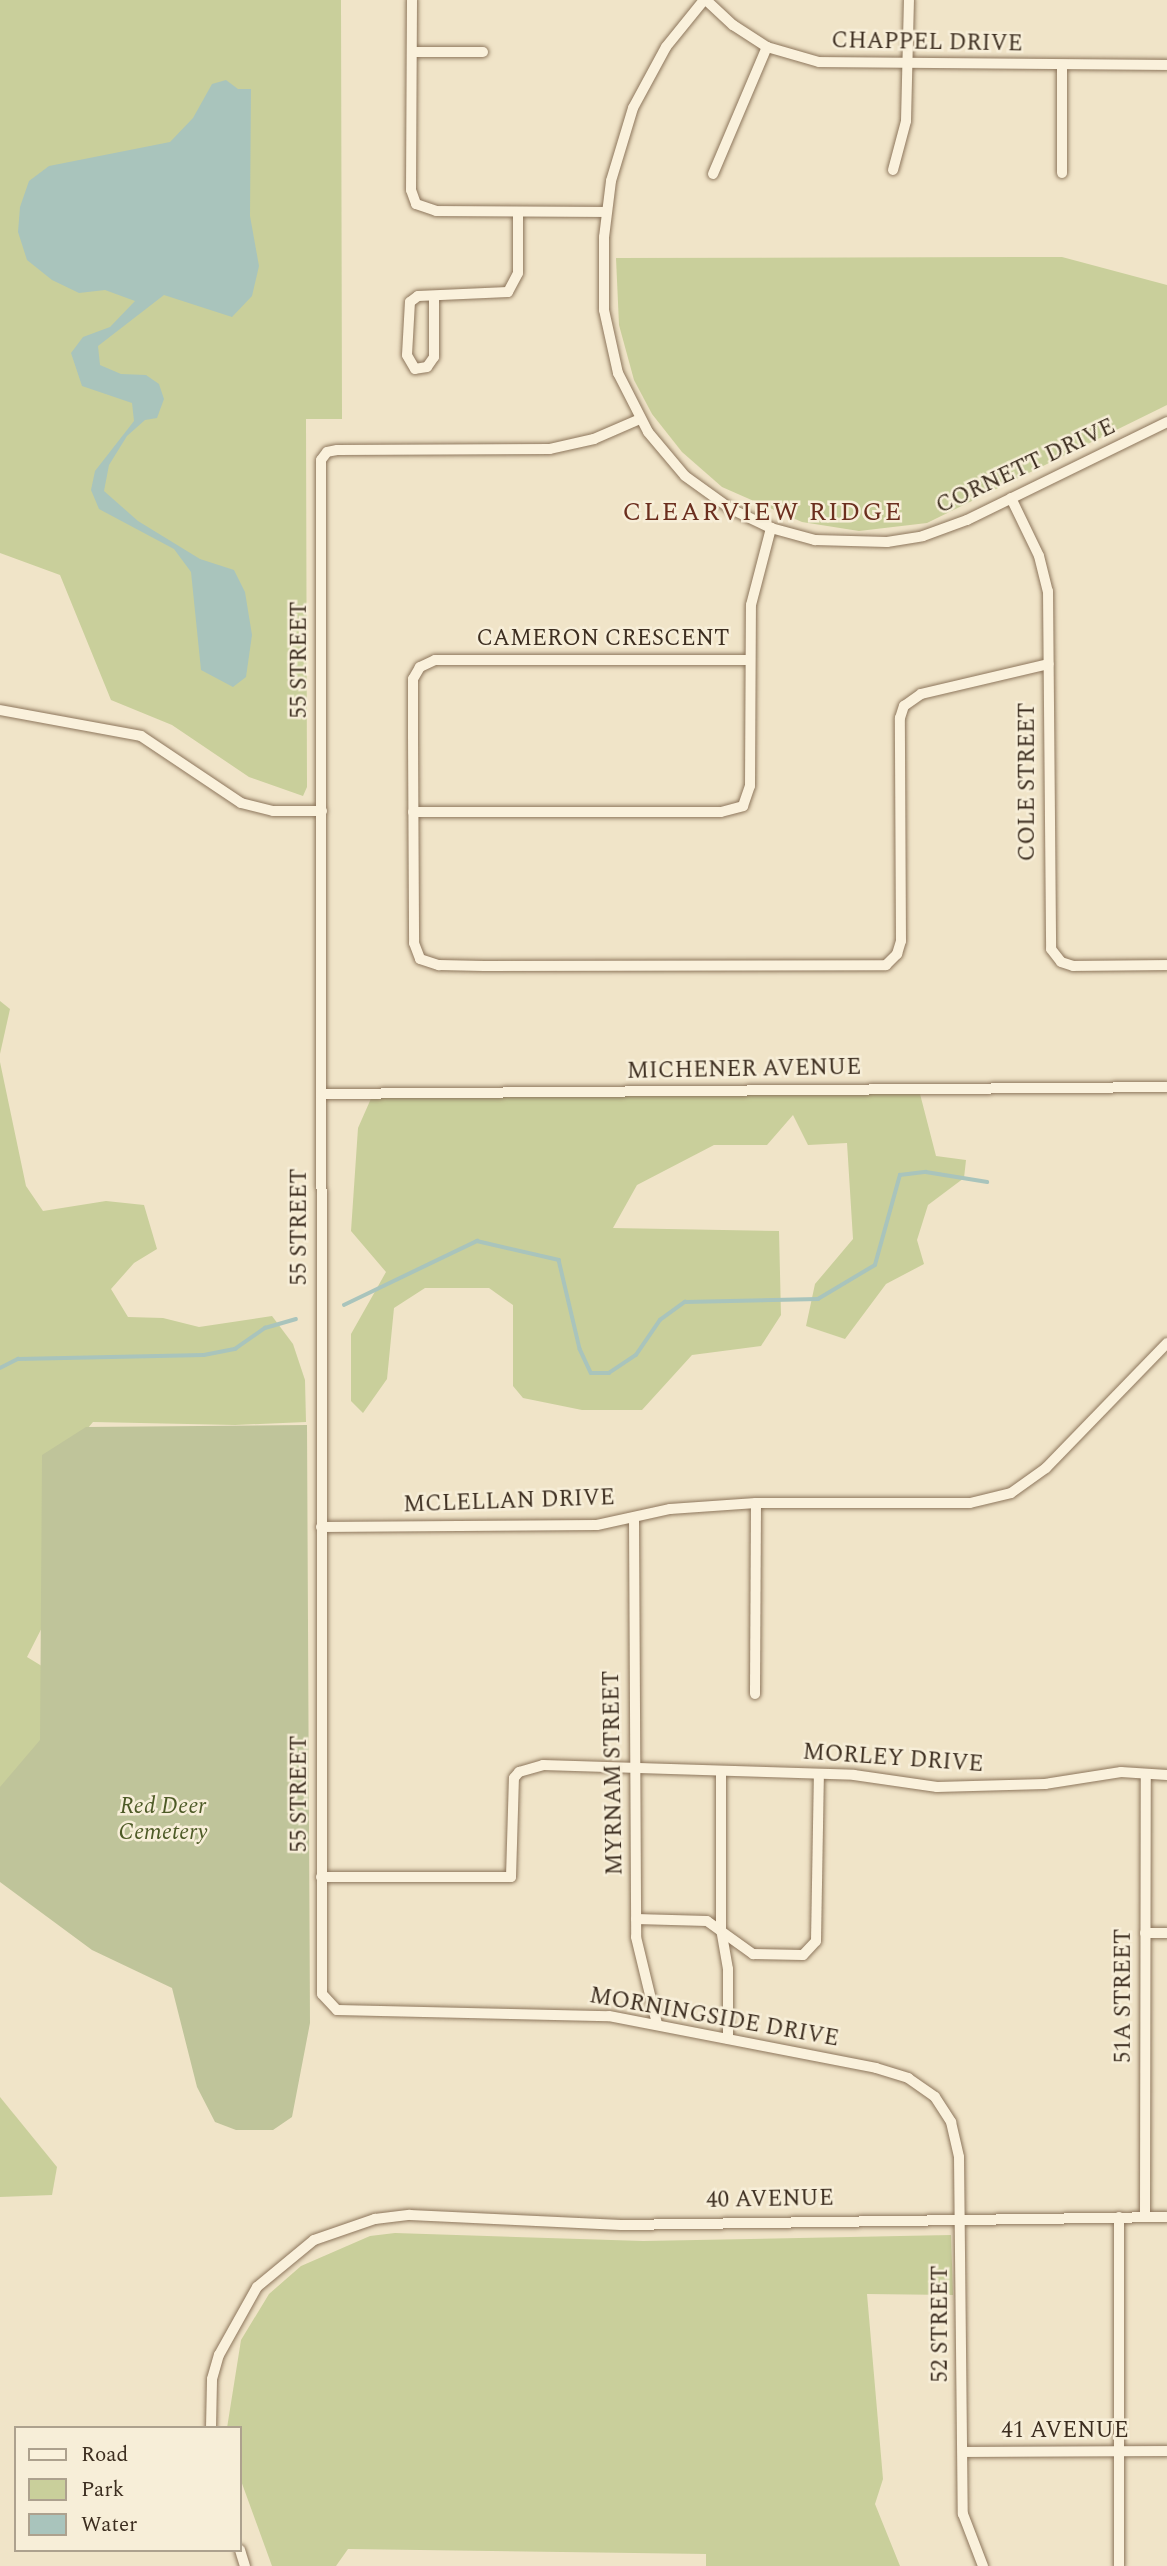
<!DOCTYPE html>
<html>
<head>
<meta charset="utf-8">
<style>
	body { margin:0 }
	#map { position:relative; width:1167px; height:2566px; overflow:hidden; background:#f0e4c8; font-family:Spectral,serif }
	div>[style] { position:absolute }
	.green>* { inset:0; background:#c9cf9b }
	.cemetery>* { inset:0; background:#bfc49a }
	.water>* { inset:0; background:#a9c4bc }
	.stream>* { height:3.5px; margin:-1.75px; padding:0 1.75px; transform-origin:1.75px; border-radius:1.75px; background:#a9c4bc }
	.roads { filter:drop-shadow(0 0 2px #8d765c) drop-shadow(0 0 2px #8d765c) }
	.minor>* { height:10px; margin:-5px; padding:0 5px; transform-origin:5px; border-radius:5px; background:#faf1dc }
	span { translate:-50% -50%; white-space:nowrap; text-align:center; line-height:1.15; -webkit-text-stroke:5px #f7eed8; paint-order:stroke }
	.street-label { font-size:23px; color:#3d2e20 }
	.park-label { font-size:23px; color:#4d5a26; font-style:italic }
	.quarter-label { font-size:26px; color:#6b2e1e; letter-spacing:2px }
	.legend { position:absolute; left:14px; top:2426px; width:228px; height:126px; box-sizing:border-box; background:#f7eed8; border:2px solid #ada18e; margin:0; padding:9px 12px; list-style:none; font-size:21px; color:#3d2e20 }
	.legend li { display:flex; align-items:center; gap:14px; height:35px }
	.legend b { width:35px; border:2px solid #ada18e }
</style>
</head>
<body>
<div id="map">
	<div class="green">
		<div style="clip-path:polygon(0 0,341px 0,342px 419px,306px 419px,307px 787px,303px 796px,249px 777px,172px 725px,111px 700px,60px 575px,0 553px)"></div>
		<div style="clip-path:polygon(1062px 257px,1167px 285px,1167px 405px,927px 523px,859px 531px,802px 522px,722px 487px,682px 452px,652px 414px,634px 380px,619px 325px,616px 258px)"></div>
		<div style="clip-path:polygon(0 1001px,10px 1009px,0 1054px)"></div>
		<div style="clip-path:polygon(0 1062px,26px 1186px,43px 1211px,106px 1201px,144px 1205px,157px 1249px,134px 1263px,111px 1289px,128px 1317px,163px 1318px,199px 1327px,272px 1316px,293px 1344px,305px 1380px,306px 1422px,235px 1425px,93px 1422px,65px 1455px,58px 1596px,27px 1657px,45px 1668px,54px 1741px,0 1796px)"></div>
		<div style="clip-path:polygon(919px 1090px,936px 1156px,966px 1160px,964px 1178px,928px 1205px,917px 1240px,924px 1264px,886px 1284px,845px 1339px,806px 1326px,815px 1284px,853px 1239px,847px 1143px,808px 1145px,793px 1115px,767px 1145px,714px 1145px,637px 1185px,613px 1228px,779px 1231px,781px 1315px,761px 1346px,692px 1355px,642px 1410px,582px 1410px,523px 1398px,513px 1386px,513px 1305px,489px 1288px,425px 1288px,394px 1308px,387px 1379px,363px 1413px,351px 1401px,351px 1334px,386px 1272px,351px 1231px,358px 1128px,373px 1094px)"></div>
		<div style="clip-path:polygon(0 2097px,57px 2167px,52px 2195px,0 2197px)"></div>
		<div style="clip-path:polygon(395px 2233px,643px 2241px,951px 2235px,953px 2295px,867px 2294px,883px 2479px,875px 2504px,900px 2566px,706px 2566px,706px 2554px,348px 2549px,336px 2566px,272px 2566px,240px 2478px,240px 2428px,227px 2428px,241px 2340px,269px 2294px,301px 2266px,370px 2236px)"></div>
	</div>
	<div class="cemetery">
		<div style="clip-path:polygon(307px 1425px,310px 2023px,292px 2117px,273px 2130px,236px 2130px,215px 2122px,197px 2087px,172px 1988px,92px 1950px,0 1882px,0 1787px,40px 1740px,42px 1455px,86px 1427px)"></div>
	</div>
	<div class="water">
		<div style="clip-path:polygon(226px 80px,238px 89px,251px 89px,250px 216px,259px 266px,252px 296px,232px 317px,164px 295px,98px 346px,100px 365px,121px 374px,146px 375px,159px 384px,164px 399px,157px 418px,145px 420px,127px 436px,109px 465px,104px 491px,138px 521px,200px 559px,234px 570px,245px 592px,252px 635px,246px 677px,233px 687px,201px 670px,191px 572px,174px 549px,99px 509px,91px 490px,95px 471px,134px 421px,132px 403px,82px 386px,71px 353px,83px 337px,110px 327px,135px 301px,105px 290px,79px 293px,52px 280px,27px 260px,18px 232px,20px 207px,29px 181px,49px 166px,170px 142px,193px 118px,212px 84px)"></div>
	</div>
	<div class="stream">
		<div style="left:344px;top:1305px;width:148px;rotate:-25.7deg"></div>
		<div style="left:477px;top:1241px;width:84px;rotate:13deg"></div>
		<div style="left:559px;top:1260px;width:91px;rotate:76.7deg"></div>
		<div style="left:580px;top:1349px;width:26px;rotate:65deg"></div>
		<div style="left:591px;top:1373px;width:18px"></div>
		<div style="left:609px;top:1373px;width:32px;rotate:-34deg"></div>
		<div style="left:636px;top:1355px;width:42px;rotate:-55.6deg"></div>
		<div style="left:660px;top:1320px;width:31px;rotate:-36deg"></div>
		<div style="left:685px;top:1302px;width:133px;rotate:-1.3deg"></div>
		<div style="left:818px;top:1299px;width:66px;rotate:-30.8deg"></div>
		<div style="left:875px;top:1265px;width:93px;rotate:-74.5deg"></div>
		<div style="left:900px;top:1175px;width:26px;rotate:-7deg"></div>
		<div style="left:926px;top:1172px;width:62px;rotate:9.3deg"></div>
		<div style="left:0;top:1368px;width:20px;rotate:-27deg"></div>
		<div style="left:18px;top:1359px;width:186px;rotate:-1.2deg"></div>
		<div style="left:204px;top:1355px;width:32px;rotate:-11deg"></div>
		<div style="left:235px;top:1349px;width:37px;rotate:-35deg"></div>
		<div style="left:265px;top:1328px;width:32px;rotate:-16deg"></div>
	</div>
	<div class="roads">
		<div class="minor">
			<div style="left:412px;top:0;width:190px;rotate:90.3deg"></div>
			<div style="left:411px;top:190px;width:15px;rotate:70deg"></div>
			<div style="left:416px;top:204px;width:21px;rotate:19deg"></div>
			<div style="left:436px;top:211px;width:169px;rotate:0.3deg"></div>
			<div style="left:704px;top:0;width:60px;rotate:129deg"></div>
			<div style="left:666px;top:47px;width:69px;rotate:118.4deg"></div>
			<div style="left:633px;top:108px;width:76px;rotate:106.8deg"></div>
			<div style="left:611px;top:181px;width:56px;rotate:97.1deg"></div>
			<div style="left:604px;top:237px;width:73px;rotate:90deg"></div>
			<div style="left:604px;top:310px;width:65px;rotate:77.5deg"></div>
			<div style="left:618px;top:373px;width:66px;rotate:63deg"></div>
			<div style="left:648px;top:432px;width:57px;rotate:49.9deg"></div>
			<div style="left:685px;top:476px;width:57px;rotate:35.7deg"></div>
			<div style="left:731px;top:509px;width:44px;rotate:25.4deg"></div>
			<div style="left:771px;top:528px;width:46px;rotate:15.3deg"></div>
			<div style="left:815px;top:540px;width:72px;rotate:1.6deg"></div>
			<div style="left:887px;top:542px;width:36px;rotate:-9deg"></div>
			<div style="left:923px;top:536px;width:47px;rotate:-20deg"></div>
			<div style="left:967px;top:520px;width:223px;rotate:-26.1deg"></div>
			<div style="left:706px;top:0;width:37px;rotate:43deg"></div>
			<div style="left:733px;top:25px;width:40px;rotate:32.9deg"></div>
			<div style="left:767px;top:47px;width:54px;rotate:16.1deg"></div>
			<div style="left:819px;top:62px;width:348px;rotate:0.5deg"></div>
			<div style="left:412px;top:52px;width:71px"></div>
			<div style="left:1062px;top:66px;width:107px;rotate:90deg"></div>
			<div style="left:893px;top:170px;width:51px;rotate:-75.1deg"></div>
			<div style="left:906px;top:121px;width:121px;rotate:-88.6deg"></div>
			<div style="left:713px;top:174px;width:138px;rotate:-67deg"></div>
			<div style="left:434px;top:296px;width:61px;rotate:90deg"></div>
			<div style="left:434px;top:357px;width:12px;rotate:125deg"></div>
			<div style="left:427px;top:367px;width:12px;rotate:171deg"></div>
			<div style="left:415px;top:369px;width:16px;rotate:-120deg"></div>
			<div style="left:407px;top:355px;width:53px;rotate:-86.8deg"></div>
			<div style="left:410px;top:302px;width:10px;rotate:-37deg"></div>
			<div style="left:418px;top:296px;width:90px;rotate:-2.5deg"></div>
			<div style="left:508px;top:292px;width:21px;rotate:-62deg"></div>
			<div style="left:518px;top:273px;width:61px;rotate:-90deg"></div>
			<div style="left:640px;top:419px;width:50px;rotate:156.5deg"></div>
			<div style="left:594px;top:439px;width:45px;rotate:167.2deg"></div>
			<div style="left:550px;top:449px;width:213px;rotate:179.7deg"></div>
			<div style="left:337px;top:450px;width:10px;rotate:169deg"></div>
			<div style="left:327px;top:452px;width:10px;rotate:127deg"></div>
			<div style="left:321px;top:460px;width:1534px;rotate:89.96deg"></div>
			<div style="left:322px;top:1994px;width:22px;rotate:47deg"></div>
			<div style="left:337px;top:2010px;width:272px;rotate:1.3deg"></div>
			<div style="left:609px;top:2016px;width:272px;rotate:11deg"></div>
			<div style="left:876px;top:2068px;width:34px;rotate:17deg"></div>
			<div style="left:908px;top:2078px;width:33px;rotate:35deg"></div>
			<div style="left:935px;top:2097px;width:30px;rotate:57deg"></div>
			<div style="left:951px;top:2122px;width:36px;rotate:77deg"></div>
			<div style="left:959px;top:2157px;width:357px;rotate:89.4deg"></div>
			<div style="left:963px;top:2514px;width:56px;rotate:69deg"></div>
			<div style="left:1011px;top:498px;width:64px;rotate:64.2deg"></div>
			<div style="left:1039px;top:556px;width:36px;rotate:76deg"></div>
			<div style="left:1048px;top:591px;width:358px;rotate:89.5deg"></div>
			<div style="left:1051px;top:949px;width:16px;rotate:52deg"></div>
			<div style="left:1061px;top:962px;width:13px;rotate:18deg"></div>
			<div style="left:1073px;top:966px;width:94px;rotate:-0.6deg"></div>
			<div style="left:749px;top:660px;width:314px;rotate:180deg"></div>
			<div style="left:435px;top:660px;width:17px;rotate:155deg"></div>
			<div style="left:420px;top:667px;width:14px;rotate:120deg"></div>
			<div style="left:413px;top:679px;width:58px;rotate:90deg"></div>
			<div style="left:413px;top:737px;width:206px;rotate:89.7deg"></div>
			<div style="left:414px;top:943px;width:17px;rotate:69deg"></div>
			<div style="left:420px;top:959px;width:20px;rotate:18deg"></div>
			<div style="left:439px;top:965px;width:45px;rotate:1.3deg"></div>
			<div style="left:484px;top:966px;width:402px;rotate:-0.1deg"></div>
			<div style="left:886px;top:965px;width:16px;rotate:-45deg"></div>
			<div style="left:897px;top:954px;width:14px;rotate:-73deg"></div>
			<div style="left:901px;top:941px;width:223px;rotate:-90.3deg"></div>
			<div style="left:900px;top:718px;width:13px;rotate:-72deg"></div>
			<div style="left:904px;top:706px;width:21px;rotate:-35deg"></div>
			<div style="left:921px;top:694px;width:131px;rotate:-13.2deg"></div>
			<div style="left:0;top:710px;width:143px;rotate:10.4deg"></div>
			<div style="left:141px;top:736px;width:120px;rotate:33.8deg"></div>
			<div style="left:241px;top:803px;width:33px;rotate:14deg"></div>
			<div style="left:273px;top:811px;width:49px"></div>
			<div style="left:413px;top:812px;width:308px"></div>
			<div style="left:721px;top:812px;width:23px;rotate:-15deg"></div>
			<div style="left:743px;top:806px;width:21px;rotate:-71deg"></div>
			<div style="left:750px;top:786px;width:181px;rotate:-89.7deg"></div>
			<div style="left:751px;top:605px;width:80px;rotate:-75.4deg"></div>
			<div style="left:321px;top:1094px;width:846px;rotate:-0.47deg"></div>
			<div style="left:756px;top:1503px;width:214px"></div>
			<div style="left:970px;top:1503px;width:42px;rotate:-13.7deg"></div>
			<div style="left:1011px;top:1493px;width:43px;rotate:-35.5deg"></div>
			<div style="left:1046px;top:1468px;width:174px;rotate:-45.9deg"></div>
			<div style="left:634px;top:1518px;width:419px;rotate:89.7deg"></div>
			<div style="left:636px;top:1937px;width:89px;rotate:76.4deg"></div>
			<div style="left:321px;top:1527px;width:276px;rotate:-0.4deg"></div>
			<div style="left:597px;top:1525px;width:75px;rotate:-12.4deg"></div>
			<div style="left:670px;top:1509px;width:86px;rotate:-4deg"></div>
			<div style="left:756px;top:1503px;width:191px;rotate:90.3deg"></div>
			<div style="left:721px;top:1772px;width:157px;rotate:90deg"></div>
			<div style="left:721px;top:1929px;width:41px;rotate:80.1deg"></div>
			<div style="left:728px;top:1969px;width:70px;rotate:90deg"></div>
			<div style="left:321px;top:1877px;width:190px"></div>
			<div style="left:511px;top:1877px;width:99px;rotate:-88.3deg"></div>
			<div style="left:514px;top:1778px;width:8px;rotate:-50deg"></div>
			<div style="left:519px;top:1772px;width:25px;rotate:-16deg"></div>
			<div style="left:543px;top:1765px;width:311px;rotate:1.8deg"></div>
			<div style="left:854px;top:1775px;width:84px;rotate:8.2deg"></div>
			<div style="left:937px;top:1787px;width:108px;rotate:-1.6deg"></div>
			<div style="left:1045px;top:1784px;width:77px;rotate:-9deg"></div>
			<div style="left:1121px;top:1772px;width:46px;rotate:3.7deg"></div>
			<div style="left:636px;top:1919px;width:71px;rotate:1.6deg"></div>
			<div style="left:707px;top:1921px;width:57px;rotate:35.7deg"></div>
			<div style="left:753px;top:1954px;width:50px;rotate:1.1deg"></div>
			<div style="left:803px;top:1955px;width:19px;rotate:-47deg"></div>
			<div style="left:816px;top:1941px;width:167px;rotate:-89deg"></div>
			<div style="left:1145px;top:1933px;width:22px"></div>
			<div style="left:1119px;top:2217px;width:349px;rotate:90deg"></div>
			<div style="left:1145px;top:2217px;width:442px;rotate:-89.9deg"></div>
			<div style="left:211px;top:2428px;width:49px;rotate:-88.8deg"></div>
			<div style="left:212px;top:2379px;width:25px;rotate:-74deg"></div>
			<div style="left:219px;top:2355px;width:78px;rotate:-60.8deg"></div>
			<div style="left:257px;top:2287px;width:74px;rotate:-39.5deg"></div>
			<div style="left:314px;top:2240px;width:65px;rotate:-19deg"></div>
			<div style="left:375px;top:2219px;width:35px;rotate:-7deg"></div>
			<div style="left:410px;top:2215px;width:211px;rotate:2.7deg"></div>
			<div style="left:621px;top:2225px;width:546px;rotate:-0.84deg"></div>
			<div style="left:963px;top:2452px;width:204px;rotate:-0.3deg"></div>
			<div style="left:240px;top:2550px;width:17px;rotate:73deg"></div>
		</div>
	</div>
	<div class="street-label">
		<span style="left:927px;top:43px;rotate:1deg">CHAPPEL DRIVE</span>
		<span style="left:1026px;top:467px;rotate:-25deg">CORNETT DRIVE</span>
		<span style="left:603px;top:639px">CAMERON CRESCENT</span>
		<span style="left:300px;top:660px;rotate:-90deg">55 STREET</span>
		<span style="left:1028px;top:782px;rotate:-90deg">COLE STREET</span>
		<span style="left:744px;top:1070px;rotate:-1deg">MICHENER AVENUE</span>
		<span style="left:300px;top:1227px;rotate:-90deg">55 STREET</span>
		<span style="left:509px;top:1502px;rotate:-2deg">MCLELLAN DRIVE</span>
		<span style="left:893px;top:1759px;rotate:4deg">MORLEY DRIVE</span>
		<span style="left:614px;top:1773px;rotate:-91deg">MYRNAM STREET</span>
		<span style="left:300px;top:1794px;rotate:-90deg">55 STREET</span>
		<span style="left:1124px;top:1996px;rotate:-90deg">51A STREET</span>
		<span style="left:714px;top:2018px;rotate:10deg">MORNINGSIDE DRIVE</span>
		<span style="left:770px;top:2200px;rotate:-1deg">40 AVENUE</span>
		<span style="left:941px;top:2324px;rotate:-90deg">52 STREET</span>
		<span style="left:1065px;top:2431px">41 AVENUE</span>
	</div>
	<div class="park-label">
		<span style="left:163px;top:1820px">Red Deer<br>Cemetery</span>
	</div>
	<div class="quarter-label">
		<span style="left:763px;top:513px">CLEARVIEW RIDGE</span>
	</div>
	<ul class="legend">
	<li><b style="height:9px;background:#faf1dc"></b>Road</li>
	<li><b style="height:19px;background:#c9cf9b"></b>Park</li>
	<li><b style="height:19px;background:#a9c4bc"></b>Water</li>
	</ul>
</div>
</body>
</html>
